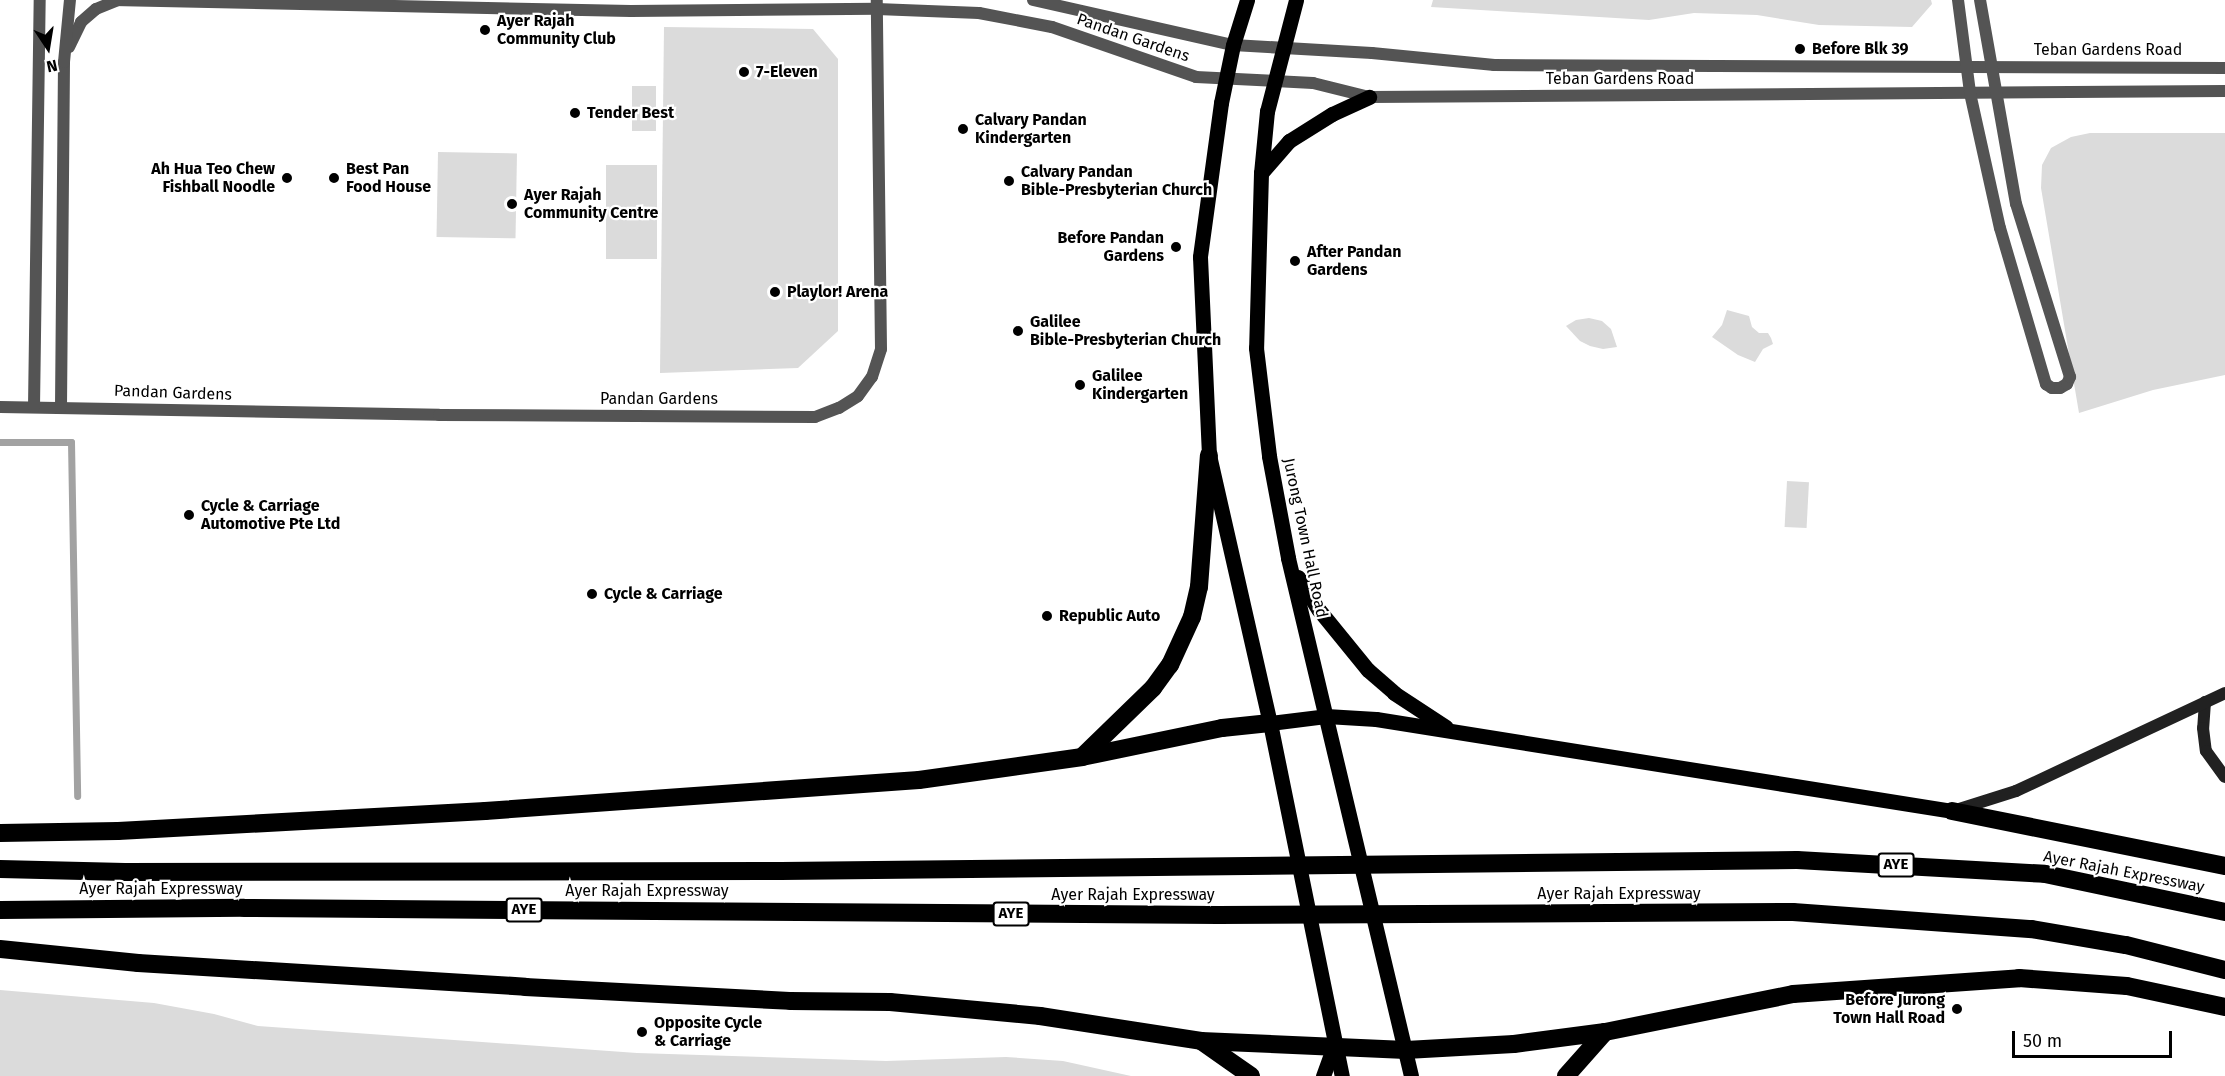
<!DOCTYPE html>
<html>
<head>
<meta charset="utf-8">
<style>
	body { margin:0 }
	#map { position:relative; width:2225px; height:1076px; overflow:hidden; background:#fff; font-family:"Fira Sans",sans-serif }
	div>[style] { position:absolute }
	.green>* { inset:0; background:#dbdbdb; transform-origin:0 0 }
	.stream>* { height:7px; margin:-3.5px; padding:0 3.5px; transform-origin:3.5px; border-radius:3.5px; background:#a2a2a2 }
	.street>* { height:12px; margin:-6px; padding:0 6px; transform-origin:6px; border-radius:6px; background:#545454 }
	.secondary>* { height:12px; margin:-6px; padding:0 6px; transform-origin:6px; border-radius:6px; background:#212121 }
	.primary>* { height:15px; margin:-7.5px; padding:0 7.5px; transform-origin:7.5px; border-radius:7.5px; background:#000 }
	.highway>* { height:18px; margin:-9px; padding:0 9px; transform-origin:9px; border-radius:9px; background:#000 }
	.dots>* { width:16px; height:16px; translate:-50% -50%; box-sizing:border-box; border:3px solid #fff; border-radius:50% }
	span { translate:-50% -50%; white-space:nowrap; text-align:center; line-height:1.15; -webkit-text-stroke:4.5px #fff; paint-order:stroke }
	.shield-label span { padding:2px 4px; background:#fff; border:2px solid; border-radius:4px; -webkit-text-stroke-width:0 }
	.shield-label { font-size:15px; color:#000; font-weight:700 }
	.poi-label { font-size:16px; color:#000; font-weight:700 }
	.left { translate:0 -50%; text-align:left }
	.right { translate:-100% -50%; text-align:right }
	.street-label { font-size:16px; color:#000 }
	.north { position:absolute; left:18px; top:18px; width:60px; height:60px; -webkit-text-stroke:4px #fff; paint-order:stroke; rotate:168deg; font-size:16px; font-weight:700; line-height:24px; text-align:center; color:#000 }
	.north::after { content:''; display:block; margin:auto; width:21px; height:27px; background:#000; clip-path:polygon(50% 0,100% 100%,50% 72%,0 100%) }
	.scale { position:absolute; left:2012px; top:1031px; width:160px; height:27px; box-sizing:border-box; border:3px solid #000; border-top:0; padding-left:8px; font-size:18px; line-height:21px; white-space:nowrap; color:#000; -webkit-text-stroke:4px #fff; paint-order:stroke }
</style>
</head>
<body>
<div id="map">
	<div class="green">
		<div style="clip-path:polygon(1433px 0,1931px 0,1932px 4px,1912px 27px,1819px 25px,1757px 15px,1694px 13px,1649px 20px,1431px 7px)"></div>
		<div style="clip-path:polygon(664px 27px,813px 29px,838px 59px,838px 331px,798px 368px,660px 373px)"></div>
		<div style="left:632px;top:86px;width:24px;height:45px"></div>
		<div style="clip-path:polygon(2090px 133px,2225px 133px,2225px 375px,2153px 390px,2079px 413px,2041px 188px,2042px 165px,2051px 148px,2071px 137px)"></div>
		<div style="left:438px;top:152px;width:79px;height:85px;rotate:1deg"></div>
		<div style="left:606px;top:165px;width:51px;height:94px"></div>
		<div style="clip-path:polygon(1727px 310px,1749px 316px,1752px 327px,1759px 333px,1768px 333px,1771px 338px,1773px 344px,1763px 349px,1755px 362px,1738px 355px,1712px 337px,1722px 325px)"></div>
		<div style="clip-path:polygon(1589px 318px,1602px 321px,1611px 329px,1617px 347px,1603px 349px,1590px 346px,1580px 341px,1566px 326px,1576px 320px)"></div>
		<div style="left:1787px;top:481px;width:22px;height:46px;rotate:3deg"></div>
		<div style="clip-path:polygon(0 990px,154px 1003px,214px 1014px,258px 1026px,637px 1053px,886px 1061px,1006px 1057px,1063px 1061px,1131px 1076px,0 1076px)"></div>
	</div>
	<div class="stream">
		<div style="left:0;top:442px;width:71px"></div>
		<div style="left:71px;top:442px;width:354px;rotate:89deg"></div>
	</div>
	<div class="street">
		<div style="left:113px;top:0;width:518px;rotate:1.22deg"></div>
		<div style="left:631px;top:11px;width:246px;rotate:-0.5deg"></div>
		<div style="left:877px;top:9px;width:102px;rotate:2.2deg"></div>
		<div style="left:979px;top:13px;width:74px;rotate:10.9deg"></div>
		<div style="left:1052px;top:27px;width:152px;rotate:19.1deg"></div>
		<div style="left:1196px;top:77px;width:117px;rotate:2.9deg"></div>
		<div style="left:1313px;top:83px;width:58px;rotate:14deg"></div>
		<div style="left:1369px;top:97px;width:856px;rotate:-0.4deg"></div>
		<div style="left:1033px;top:0;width:205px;rotate:12.7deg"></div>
		<div style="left:1233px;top:45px;width:139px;rotate:3.3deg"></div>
		<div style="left:1372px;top:53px;width:123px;rotate:5.6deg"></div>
		<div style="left:1494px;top:65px;width:731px;rotate:0.24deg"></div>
		<div style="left:1958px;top:0;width:94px;rotate:82.6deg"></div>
		<div style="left:1970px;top:93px;width:138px;rotate:77.5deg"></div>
		<div style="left:2000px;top:228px;width:163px;rotate:73.6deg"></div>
		<div style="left:2046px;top:384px;width:7px;rotate:34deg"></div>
		<div style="left:2052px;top:388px;width:8px"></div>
		<div style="left:2060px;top:388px;width:8px;rotate:-30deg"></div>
		<div style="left:2067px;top:384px;width:8px;rotate:-67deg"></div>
		<div style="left:2070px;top:377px;width:181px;rotate:-107.3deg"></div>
		<div style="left:2016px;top:204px;width:207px;rotate:-100deg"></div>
		<div style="left:69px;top:47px;width:28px;rotate:-64deg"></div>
		<div style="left:81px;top:22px;width:20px;rotate:-41deg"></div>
		<div style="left:96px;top:9px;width:24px;rotate:-22deg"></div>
		<div style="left:0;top:407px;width:439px;rotate:1deg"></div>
		<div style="left:439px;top:415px;width:376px;rotate:0.3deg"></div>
		<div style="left:815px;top:417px;width:26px;rotate:-21deg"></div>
		<div style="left:839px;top:408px;width:22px;rotate:-32deg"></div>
		<div style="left:858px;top:396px;width:24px;rotate:-54deg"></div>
		<div style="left:872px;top:377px;width:29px;rotate:-72deg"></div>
		<div style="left:881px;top:349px;width:349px;rotate:-90.7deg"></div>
		<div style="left:34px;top:407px;width:407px;rotate:-89.2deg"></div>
		<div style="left:61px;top:407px;width:345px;rotate:-89.5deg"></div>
		<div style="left:64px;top:62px;width:62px;rotate:-84.5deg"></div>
	</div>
	<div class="secondary">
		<div style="left:2205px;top:702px;width:26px;rotate:94deg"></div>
		<div style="left:2203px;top:728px;width:23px;rotate:83deg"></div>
		<div style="left:2206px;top:751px;width:32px;rotate:54deg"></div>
		<div style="left:1956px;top:810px;width:63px;rotate:-17.6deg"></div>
		<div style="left:2016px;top:791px;width:231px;rotate:-25.1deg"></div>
	</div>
	<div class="primary">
		<div style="left:1247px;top:0;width:47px;rotate:107.3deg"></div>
		<div style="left:1233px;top:45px;width:59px;rotate:101.7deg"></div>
		<div style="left:1221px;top:103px;width:155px;rotate:97.8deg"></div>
		<div style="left:1200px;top:257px;width:198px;rotate:87.4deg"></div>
		<div style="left:1209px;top:455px;width:275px;rotate:77.2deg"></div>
		<div style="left:1270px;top:723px;width:360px;rotate:78.5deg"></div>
		<div style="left:1296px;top:0;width:115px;rotate:104.6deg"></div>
		<div style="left:1267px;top:111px;width:62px;rotate:95.5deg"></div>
		<div style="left:1261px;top:173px;width:175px;rotate:91.6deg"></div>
		<div style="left:1256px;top:348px;width:109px;rotate:83.1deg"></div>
		<div style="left:1269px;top:456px;width:104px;rotate:79.4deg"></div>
		<div style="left:1288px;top:558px;width:532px;rotate:76.64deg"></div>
		<div style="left:1261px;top:173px;width:43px;rotate:-48.8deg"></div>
		<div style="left:1289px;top:141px;width:51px;rotate:-32.1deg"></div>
		<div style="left:1332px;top:114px;width:41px;rotate:-24.7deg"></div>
		<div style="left:1298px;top:577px;width:39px;rotate:58deg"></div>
		<div style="left:1319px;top:610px;width:77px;rotate:50.8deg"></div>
		<div style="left:1368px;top:670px;width:35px;rotate:41deg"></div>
		<div style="left:1394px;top:693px;width:62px;rotate:33.2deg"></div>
		<div style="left:1270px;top:723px;width:56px;rotate:-7.1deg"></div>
		<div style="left:1326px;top:716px;width:50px;rotate:3.4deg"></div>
		<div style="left:1376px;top:719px;width:583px;rotate:9.07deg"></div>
		<div style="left:1323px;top:1076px;width:32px;rotate:-70deg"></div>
	</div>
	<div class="highway">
		<div style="left:1083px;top:756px;width:98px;rotate:-44.2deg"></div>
		<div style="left:1153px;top:688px;width:29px;rotate:-54deg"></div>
		<div style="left:1170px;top:665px;width:53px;rotate:-65.4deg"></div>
		<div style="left:1192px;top:617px;width:31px;rotate:-77deg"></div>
		<div style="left:1199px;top:587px;width:132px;rotate:-85.7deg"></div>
		<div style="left:1952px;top:811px;width:278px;rotate:11.4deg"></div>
		<div style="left:0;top:833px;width:118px;rotate:-1deg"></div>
		<div style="left:118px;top:831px;width:368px;rotate:-3.1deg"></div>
		<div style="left:485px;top:811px;width:435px;rotate:-4.1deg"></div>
		<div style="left:919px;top:780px;width:165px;rotate:-8deg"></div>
		<div style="left:1082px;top:757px;width:143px;rotate:-11.7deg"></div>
		<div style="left:1222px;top:728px;width:48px;rotate:-5.9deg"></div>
		<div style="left:0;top:869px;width:125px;rotate:1.4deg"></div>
		<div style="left:125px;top:872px;width:656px;rotate:-0.09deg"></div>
		<div style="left:781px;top:871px;width:1016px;rotate:-0.62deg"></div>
		<div style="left:1797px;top:860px;width:248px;rotate:3.2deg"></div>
		<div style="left:2045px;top:874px;width:184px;rotate:11.9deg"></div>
		<div style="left:0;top:910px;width:244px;rotate:-0.5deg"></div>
		<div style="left:244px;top:908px;width:974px;rotate:0.41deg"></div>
		<div style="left:1218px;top:915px;width:575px;rotate:-0.3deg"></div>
		<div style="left:1793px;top:912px;width:240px;rotate:4.1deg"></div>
		<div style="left:2032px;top:929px;width:95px;rotate:9.7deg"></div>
		<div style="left:2126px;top:945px;width:102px;rotate:14.2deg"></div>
		<div style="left:0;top:949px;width:139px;rotate:5.8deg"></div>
		<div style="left:138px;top:963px;width:388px;rotate:3.5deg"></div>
		<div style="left:525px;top:987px;width:265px;rotate:3deg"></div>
		<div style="left:790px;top:1001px;width:100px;rotate:0.6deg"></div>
		<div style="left:890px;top:1002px;width:151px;rotate:5.3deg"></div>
		<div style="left:1040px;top:1016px;width:163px;rotate:8.8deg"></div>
		<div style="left:1201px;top:1041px;width:205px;rotate:2.5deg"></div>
		<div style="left:1406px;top:1050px;width:108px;rotate:-3.2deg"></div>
		<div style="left:1514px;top:1044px;width:92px;rotate:-7.5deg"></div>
		<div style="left:1605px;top:1032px;width:192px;rotate:-11.4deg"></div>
		<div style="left:1793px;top:994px;width:227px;rotate:-4deg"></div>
		<div style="left:2019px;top:978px;width:108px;rotate:4.2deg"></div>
		<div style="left:2127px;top:986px;width:100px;rotate:12.1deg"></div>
		<div style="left:1201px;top:1041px;width:61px;rotate:35deg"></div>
		<div style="left:1566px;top:1076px;width:59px;rotate:-48.4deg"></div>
	</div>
	<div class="dots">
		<div style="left:485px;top:30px;background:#000"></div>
		<div style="left:1800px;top:49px;background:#000"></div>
		<div style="left:744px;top:72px;background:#000"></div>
		<div style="left:575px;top:113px;background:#000"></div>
		<div style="left:963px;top:129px;background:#000"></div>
		<div style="left:287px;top:178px;background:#000"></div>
		<div style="left:334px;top:178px;background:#000"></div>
		<div style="left:1009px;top:181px;background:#000"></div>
		<div style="left:512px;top:204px;background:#000"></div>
		<div style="left:1176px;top:247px;background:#000"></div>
		<div style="left:1295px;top:261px;background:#000"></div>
		<div style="left:775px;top:292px;background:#000"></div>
		<div style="left:1018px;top:331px;background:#000"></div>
		<div style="left:1080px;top:385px;background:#000"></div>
		<div style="left:189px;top:515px;background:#000"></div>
		<div style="left:592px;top:594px;background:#000"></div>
		<div style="left:1047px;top:616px;background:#000"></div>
		<div style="left:1957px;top:1009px;background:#000"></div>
		<div style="left:642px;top:1032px;background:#000"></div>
	</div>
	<div class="shield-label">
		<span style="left:1896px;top:865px">AYE</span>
		<span style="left:524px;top:910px">AYE</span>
		<span style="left:1011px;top:914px">AYE</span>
	</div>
	<div class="poi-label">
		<span class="left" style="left:497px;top:30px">Ayer Rajah<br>Community Club</span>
		<span class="left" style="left:1812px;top:49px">Before Blk 39</span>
		<span class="left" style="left:756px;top:72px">7-Eleven</span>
		<span class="left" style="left:587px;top:113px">Tender Best</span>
		<span class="left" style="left:975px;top:129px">Calvary Pandan<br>Kindergarten</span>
		<span class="right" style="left:275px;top:178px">Ah Hua Teo Chew<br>Fishball Noodle</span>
		<span class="left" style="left:346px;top:178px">Best Pan<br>Food House</span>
		<span class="left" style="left:1021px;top:181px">Calvary Pandan<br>Bible-Presbyterian Church</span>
		<span class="left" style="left:524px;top:204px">Ayer Rajah<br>Community Centre</span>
		<span class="right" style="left:1164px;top:247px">Before Pandan<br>Gardens</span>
		<span class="left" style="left:1307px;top:261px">After Pandan<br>Gardens</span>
		<span class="left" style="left:787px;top:292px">Playlor! Arena</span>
		<span class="left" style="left:1030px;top:331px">Galilee<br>Bible-Presbyterian Church</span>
		<span class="left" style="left:1092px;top:385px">Galilee<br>Kindergarten</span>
		<span class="left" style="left:201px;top:515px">Cycle &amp; Carriage<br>Automotive Pte Ltd</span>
		<span class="left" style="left:604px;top:594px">Cycle &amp; Carriage</span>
		<span class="left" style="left:1059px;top:616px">Republic Auto</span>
		<span class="right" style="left:1945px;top:1009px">Before Jurong<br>Town Hall Road</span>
		<span class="left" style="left:654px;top:1032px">Opposite Cycle<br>&amp; Carriage</span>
	</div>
	<div class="street-label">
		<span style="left:1133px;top:38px;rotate:19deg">Pandan Gardens</span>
		<span style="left:2108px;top:50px">Teban Gardens Road</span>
		<span style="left:1620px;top:79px">Teban Gardens Road</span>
		<span style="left:173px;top:393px;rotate:2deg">Pandan Gardens</span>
		<span style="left:659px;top:399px">Pandan Gardens</span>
		<span style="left:1305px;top:538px;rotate:78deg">Jurong Town Hall Road</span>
		<span style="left:2124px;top:872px;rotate:11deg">Ayer Rajah Expressway</span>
		<span style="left:161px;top:889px">Ayer Rajah Expressway</span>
		<span style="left:647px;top:891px">Ayer Rajah Expressway</span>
		<span style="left:1619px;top:894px">Ayer Rajah Expressway</span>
		<span style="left:1133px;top:895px">Ayer Rajah Expressway</span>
	</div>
	<div class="north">N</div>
	<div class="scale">50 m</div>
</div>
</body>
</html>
